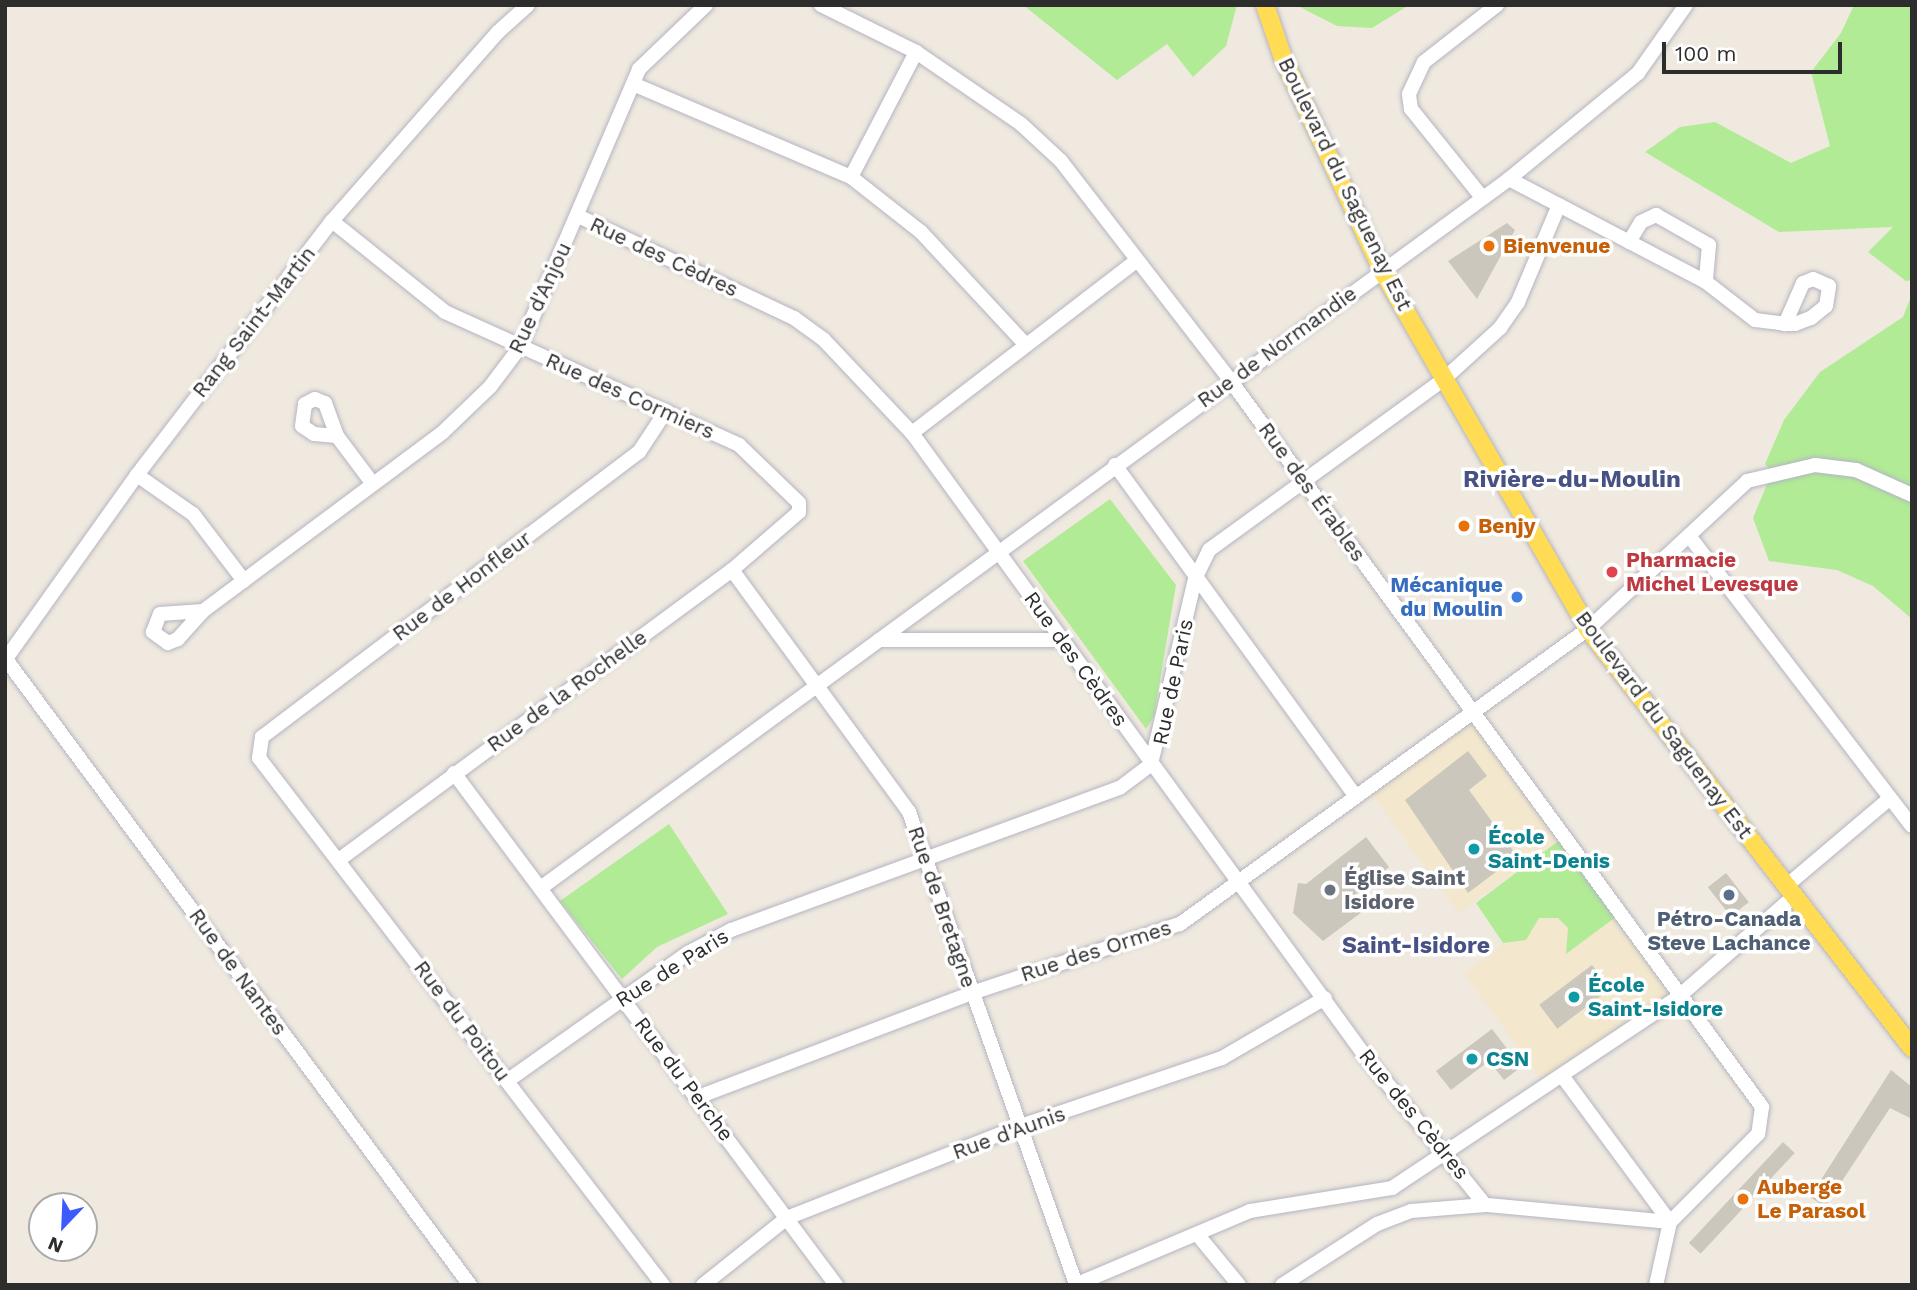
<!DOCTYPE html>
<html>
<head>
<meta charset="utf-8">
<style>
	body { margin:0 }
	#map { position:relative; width:1917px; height:1290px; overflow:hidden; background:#f0e9df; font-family:"Work Sans",sans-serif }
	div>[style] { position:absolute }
	.education>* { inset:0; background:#f3e7cd; transform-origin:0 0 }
	.green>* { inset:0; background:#b1eb96 }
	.building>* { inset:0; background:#cbc7bd; transform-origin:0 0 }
	.roads { filter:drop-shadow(0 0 2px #b3b5c2) drop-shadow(0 0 2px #b3b5c2) }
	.minor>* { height:14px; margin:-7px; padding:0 7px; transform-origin:7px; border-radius:7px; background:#fff }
	.major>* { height:18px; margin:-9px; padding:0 9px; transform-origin:9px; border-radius:9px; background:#ffdc54 }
	.dots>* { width:19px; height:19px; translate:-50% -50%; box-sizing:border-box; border:4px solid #fff; border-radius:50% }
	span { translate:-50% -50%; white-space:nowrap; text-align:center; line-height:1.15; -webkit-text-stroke:7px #fff; paint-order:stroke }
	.street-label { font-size:21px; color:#2d2d2d }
	.food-label { font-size:21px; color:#c56008; font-weight:700 }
	.left { translate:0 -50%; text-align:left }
	.health-label { font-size:21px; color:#be3a42; font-weight:700 }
	.shop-label { font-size:21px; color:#366cbe; font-weight:700 }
	.right { translate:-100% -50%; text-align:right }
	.culture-label { font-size:21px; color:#0d838f; font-weight:700 }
	.worship-label { font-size:21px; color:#5b616d; font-weight:700 }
	.service-label { font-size:21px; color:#4e5e75; font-weight:700 }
	.neighbourhood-label { font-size:23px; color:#485184; font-weight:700 }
	.quarter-label { font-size:24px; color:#485184; font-weight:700 }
	.frame { position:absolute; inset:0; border:7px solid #2d2d2d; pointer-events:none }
	.north { position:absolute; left:28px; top:1192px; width:70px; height:70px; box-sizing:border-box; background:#fff; border:2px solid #ababab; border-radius:50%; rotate:203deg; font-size:19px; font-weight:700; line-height:28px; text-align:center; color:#2d2d2d }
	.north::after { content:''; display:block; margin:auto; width:24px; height:32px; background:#3c5bff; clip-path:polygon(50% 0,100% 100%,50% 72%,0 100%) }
	.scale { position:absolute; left:1662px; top:42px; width:180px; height:32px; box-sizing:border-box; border:4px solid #2d2d2d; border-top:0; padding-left:9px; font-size:21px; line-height:24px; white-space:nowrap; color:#2d2d2d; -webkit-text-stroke:5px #fff; paint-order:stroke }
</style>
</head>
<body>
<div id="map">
	<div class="education">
		<div style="left:1471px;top:716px;width:152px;height:126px;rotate:54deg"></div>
		<div style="clip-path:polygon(1617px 916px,1677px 998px,1547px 1088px,1464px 974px,1503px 943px,1526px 940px,1539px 918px,1558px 918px,1568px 927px,1566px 953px)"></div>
	</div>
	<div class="green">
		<div style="clip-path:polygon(1023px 5px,1237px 5px,1226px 46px,1193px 77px,1167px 44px,1117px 80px)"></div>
		<div style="clip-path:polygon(1296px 5px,1405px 5px,1406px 7px,1372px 28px,1337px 26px)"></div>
		<div style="clip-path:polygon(1854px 5px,1912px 5px,1912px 280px,1906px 281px,1868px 252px,1893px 227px,1779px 232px,1645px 152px,1680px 127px,1715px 122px,1791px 163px,1830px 146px,1811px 72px,1841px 33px)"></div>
		<div style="clip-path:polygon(1912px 294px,1912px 619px,1873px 586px,1837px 570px,1769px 561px,1753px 518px,1772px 472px,1765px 464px,1784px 420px,1820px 372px,1903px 317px)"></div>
		<div style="clip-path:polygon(1110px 499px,1176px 585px,1154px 716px,1146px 729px,1023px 561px)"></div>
		<div style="clip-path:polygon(669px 824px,728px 914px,657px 947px,622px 979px,560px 901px)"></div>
		<div style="clip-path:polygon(1561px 839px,1617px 916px,1566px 954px,1568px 928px,1558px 918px,1539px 918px,1526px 940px,1503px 943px,1476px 903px)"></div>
	</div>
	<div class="building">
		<div style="clip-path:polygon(1507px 223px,1515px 230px,1477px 299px,1448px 261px)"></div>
		<div style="clip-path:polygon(1468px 751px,1487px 776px,1469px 790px,1517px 856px,1468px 893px,1405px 800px)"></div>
		<div style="clip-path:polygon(1366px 837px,1389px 867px,1355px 895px,1366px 909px,1323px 941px,1293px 913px,1298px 883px,1306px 884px)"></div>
		<div style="left:1726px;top:873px;width:37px;height:23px;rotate:52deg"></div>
		<div style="left:1592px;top:965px;width:30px;height:66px;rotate:53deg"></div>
		<div style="clip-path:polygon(1492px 1029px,1521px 1067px,1504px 1080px,1489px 1061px,1451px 1090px,1436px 1071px)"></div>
		<div style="clip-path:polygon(1891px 1070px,1912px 1087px,1912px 1119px,1890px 1108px,1825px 1207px,1810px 1197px)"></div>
		<div style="left:1783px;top:1142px;width:16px;height:138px;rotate:43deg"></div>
	</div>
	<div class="roads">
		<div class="minor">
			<div style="left:821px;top:5px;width:106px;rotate:26.3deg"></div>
			<div style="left:916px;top:52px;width:127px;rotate:34.4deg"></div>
			<div style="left:1021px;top:124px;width:54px;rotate:42.8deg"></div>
			<div style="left:1061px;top:161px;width:277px;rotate:52.3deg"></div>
			<div style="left:1230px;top:380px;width:901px;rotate:53.8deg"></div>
			<div style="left:1762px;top:1107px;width:27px;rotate:98deg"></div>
			<div style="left:1758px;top:1134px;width:124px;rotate:135deg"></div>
			<div style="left:1670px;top:1222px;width:186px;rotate:-174.7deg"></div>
			<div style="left:1485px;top:1205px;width:74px;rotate:175.4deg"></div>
			<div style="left:1411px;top:1211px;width:36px;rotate:159deg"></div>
			<div style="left:1377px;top:1224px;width:113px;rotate:147.3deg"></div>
			<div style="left:633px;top:84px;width:237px;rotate:23.1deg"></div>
			<div style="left:851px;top:177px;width:89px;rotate:38.2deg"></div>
			<div style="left:921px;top:232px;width:154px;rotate:47.1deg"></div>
			<div style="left:851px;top:177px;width:141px;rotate:-62.5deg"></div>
			<div style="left:1509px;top:179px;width:222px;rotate:27.6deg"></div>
			<div style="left:1706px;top:282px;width:62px;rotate:37.8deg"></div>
			<div style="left:1755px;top:320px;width:24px;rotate:7deg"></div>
			<div style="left:1779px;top:323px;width:6px;rotate:9deg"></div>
			<div style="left:1785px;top:324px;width:10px"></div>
			<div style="left:1795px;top:324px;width:17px;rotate:-21deg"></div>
			<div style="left:1811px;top:318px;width:19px;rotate:-39deg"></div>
			<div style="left:1826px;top:306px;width:20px;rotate:-81deg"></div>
			<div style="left:1829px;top:286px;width:17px;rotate:-156deg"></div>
			<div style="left:1813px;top:279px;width:11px;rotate:158deg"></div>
			<div style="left:1803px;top:283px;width:45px;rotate:113.7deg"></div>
			<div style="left:1481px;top:196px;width:112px;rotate:-128.8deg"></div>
			<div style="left:1411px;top:109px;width:15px;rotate:-98deg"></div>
			<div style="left:1409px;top:94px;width:35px;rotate:-65deg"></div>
			<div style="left:1424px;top:62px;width:93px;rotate:-38deg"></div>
			<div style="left:578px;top:216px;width:239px;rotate:25.3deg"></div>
			<div style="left:794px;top:318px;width:37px;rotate:36deg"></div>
			<div style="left:824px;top:340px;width:128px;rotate:46.6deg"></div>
			<div style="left:912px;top:433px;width:765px;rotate:53.98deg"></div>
			<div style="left:1362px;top:1052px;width:196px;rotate:51.2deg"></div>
			<div style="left:332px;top:221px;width:145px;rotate:38.8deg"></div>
			<div style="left:445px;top:312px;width:323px;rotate:24.3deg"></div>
			<div style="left:739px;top:445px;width:83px;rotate:44deg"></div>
			<div style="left:799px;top:503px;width:9px;rotate:90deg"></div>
			<div style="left:799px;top:512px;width:89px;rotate:139.1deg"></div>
			<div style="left:732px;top:570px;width:488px;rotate:143.6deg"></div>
			<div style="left:1629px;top:242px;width:23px;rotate:-59deg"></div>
			<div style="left:1641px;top:222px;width:17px;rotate:-25deg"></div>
			<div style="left:1656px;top:215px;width:61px;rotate:29.5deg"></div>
			<div style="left:1709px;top:245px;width:37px;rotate:95deg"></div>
			<div style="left:912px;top:433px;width:281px;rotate:-37.5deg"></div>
			<div style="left:337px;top:436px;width:23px;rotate:-175deg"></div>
			<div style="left:314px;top:434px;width:14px;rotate:-146deg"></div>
			<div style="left:302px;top:426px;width:22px;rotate:-82deg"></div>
			<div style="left:305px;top:404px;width:11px;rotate:-27deg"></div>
			<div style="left:315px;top:399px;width:11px;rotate:22deg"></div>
			<div style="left:325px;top:403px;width:35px;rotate:70deg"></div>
			<div style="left:337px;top:436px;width:60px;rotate:53.1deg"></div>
			<div style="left:1115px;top:465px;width:408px;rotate:54deg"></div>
			<div style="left:137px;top:475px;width:68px;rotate:34.9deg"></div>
			<div style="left:193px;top:514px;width:84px;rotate:52.7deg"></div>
			<div style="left:1690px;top:537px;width:364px;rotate:52.5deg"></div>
			<div style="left:732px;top:570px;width:300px;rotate:53.8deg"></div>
			<div style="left:909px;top:812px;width:501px;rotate:70.52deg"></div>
			<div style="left:203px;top:611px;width:299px;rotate:-36.7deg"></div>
			<div style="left:443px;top:432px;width:65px;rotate:-43.8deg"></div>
			<div style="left:490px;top:387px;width:50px;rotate:-53.1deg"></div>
			<div style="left:520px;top:347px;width:302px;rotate:-66.8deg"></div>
			<div style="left:639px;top:69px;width:93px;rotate:-43.7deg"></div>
			<div style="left:203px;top:611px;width:38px;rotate:132deg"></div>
			<div style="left:178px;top:639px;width:11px;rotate:158deg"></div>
			<div style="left:168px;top:643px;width:19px;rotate:-144deg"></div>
			<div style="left:153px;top:632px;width:19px;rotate:-69deg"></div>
			<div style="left:160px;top:614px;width:43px;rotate:-4deg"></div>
			<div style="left:879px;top:640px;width:183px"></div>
			<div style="left:5px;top:658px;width:781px;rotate:53.44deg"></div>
			<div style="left:5px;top:660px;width:227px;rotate:-54.5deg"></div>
			<div style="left:137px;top:475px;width:320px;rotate:-52.5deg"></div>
			<div style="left:332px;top:221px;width:252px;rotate:-48.7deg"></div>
			<div style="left:498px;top:32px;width:40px;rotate:-42deg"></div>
			<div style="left:454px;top:773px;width:639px;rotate:53.27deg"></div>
			<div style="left:542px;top:887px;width:1198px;rotate:-36.21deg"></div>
			<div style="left:1509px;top:179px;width:167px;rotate:-39.4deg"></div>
			<div style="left:1638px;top:73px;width:83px;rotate:-54.8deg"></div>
			<div style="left:1785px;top:887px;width:136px;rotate:-40.2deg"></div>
			<div style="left:1563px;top:1077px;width:180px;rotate:53.6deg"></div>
			<div style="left:1670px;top:1222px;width:65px;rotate:102.5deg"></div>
			<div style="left:507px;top:1081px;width:222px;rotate:-35.3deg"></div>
			<div style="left:688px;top:953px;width:49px;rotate:-28.1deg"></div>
			<div style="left:731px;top:930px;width:415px;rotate:-20.1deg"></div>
			<div style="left:1121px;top:787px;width:38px;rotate:-37deg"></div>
			<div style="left:1151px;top:764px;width:190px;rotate:-76.6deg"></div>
			<div style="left:1195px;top:579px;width:32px;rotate:-64deg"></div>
			<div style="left:1209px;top:550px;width:291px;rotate:-36deg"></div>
			<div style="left:1444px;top:379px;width:76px;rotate:-42.3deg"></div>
			<div style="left:1500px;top:328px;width:32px;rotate:-55deg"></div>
			<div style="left:1518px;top:302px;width:105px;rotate:-67.1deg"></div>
			<div style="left:698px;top:1097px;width:293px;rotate:-20.8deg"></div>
			<div style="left:972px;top:993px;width:219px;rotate:-18.4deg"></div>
			<div style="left:1180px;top:924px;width:503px;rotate:-35.87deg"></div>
			<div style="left:1588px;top:629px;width:217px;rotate:-42.9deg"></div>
			<div style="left:1747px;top:481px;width:70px;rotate:-13.2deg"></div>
			<div style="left:1815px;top:465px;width:41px;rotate:7deg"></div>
			<div style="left:1856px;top:470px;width:61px;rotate:24.1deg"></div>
			<div style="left:1197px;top:1234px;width:66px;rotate:50.5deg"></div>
			<div style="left:663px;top:1285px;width:664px;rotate:-127.47deg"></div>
			<div style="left:259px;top:758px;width:21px;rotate:-82deg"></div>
			<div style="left:262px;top:737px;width:473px;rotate:-37.1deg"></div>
			<div style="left:639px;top:452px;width:49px;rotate:-56.6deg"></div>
			<div style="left:703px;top:1285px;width:107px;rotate:-38.6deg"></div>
			<div style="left:787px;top:1218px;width:248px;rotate:-21.5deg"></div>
			<div style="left:1018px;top:1127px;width:215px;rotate:-18.7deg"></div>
			<div style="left:1222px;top:1058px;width:119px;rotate:-30.2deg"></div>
			<div style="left:1075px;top:1285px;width:190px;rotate:-22.9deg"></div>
			<div style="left:1250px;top:1211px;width:144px;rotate:-9.2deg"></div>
			<div style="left:1392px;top:1188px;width:343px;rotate:-33.7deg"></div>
			<div style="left:1677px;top:998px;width:154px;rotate:-41deg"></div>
		</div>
		<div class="major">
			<div style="left:1265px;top:5px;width:56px;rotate:71.2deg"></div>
			<div style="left:1283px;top:58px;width:236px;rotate:65deg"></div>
			<div style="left:1383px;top:272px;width:412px;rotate:60.1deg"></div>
			<div style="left:1588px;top:629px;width:530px;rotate:52.29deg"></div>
		</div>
	</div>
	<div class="dots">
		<div style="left:1489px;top:246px;background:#e8710a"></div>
		<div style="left:1464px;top:526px;background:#e8710a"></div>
		<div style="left:1612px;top:572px;background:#e0444e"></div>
		<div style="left:1517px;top:597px;background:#3f7fe0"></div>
		<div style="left:1474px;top:849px;background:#0f9aa8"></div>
		<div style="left:1330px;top:890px;background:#6b7280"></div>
		<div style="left:1729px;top:895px;background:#5c6f8a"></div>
		<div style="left:1574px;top:997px;background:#0f9aa8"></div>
		<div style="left:1472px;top:1059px;background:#0f9aa8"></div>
		<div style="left:1743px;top:1199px;background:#e8710a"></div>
	</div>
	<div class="street-label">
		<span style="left:1345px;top:184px;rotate:64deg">Boulevard du Saguenay Est</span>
		<span style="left:664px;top:257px;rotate:25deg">Rue des Cèdres</span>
		<span style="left:540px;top:298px;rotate:-65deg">Rue d'Anjou</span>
		<span style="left:254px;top:322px;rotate:-52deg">Rang Saint-Martin</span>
		<span style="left:1277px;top:347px;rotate:-36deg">Rue de Normandie</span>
		<span style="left:630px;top:396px;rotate:24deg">Rue des Cormiers</span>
		<span style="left:1312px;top:492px;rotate:54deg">Rue des Érables</span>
		<span style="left:462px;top:586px;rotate:-37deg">Rue de Honfleur</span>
		<span style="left:1076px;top:659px;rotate:54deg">Rue des Cèdres</span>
		<span style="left:1173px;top:682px;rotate:-78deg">Rue de Paris</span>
		<span style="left:567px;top:691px;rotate:-36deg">Rue de la Rochelle</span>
		<span style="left:1664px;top:725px;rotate:53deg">Boulevard du Saguenay Est</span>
		<span style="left:942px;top:907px;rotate:71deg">Rue de Bretagne</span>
		<span style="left:1096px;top:951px;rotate:-18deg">Rue des Ormes</span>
		<span style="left:672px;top:968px;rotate:-32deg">Rue de Paris</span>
		<span style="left:238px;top:972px;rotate:54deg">Rue de Nantes</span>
		<span style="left:462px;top:1021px;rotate:53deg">Rue du Poitou</span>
		<span style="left:684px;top:1079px;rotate:53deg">Rue du Perche</span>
		<span style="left:1414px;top:1114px;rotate:51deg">Rue des Cèdres</span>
		<span style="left:1009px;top:1133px;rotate:-20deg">Rue d'Aunis</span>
	</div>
	<div class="food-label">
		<span class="left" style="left:1503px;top:246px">Bienvenue</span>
		<span class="left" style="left:1478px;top:526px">Benjy</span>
		<span class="left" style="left:1757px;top:1199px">Auberge<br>Le Parasol</span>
	</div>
	<div class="health-label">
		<span class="left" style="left:1626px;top:572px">Pharmacie<br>Michel Levesque</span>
	</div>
	<div class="shop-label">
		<span class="right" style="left:1503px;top:597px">Mécanique<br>du Moulin</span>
	</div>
	<div class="culture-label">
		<span class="left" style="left:1488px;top:849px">École<br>Saint-Denis</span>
		<span class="left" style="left:1588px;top:997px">École<br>Saint-Isidore</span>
		<span class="left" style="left:1486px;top:1059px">CSN</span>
	</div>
	<div class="worship-label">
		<span class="left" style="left:1344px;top:890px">Église Saint<br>Isidore</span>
	</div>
	<div class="service-label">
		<span style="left:1729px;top:931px">Pétro-Canada<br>Steve Lachance</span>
	</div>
	<div class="neighbourhood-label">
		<span style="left:1416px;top:946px">Saint-Isidore</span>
	</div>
	<div class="quarter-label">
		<span style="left:1572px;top:480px">Rivière-du-Moulin</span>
	</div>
	<div class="frame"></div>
	<div class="north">N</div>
	<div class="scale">100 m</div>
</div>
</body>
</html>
